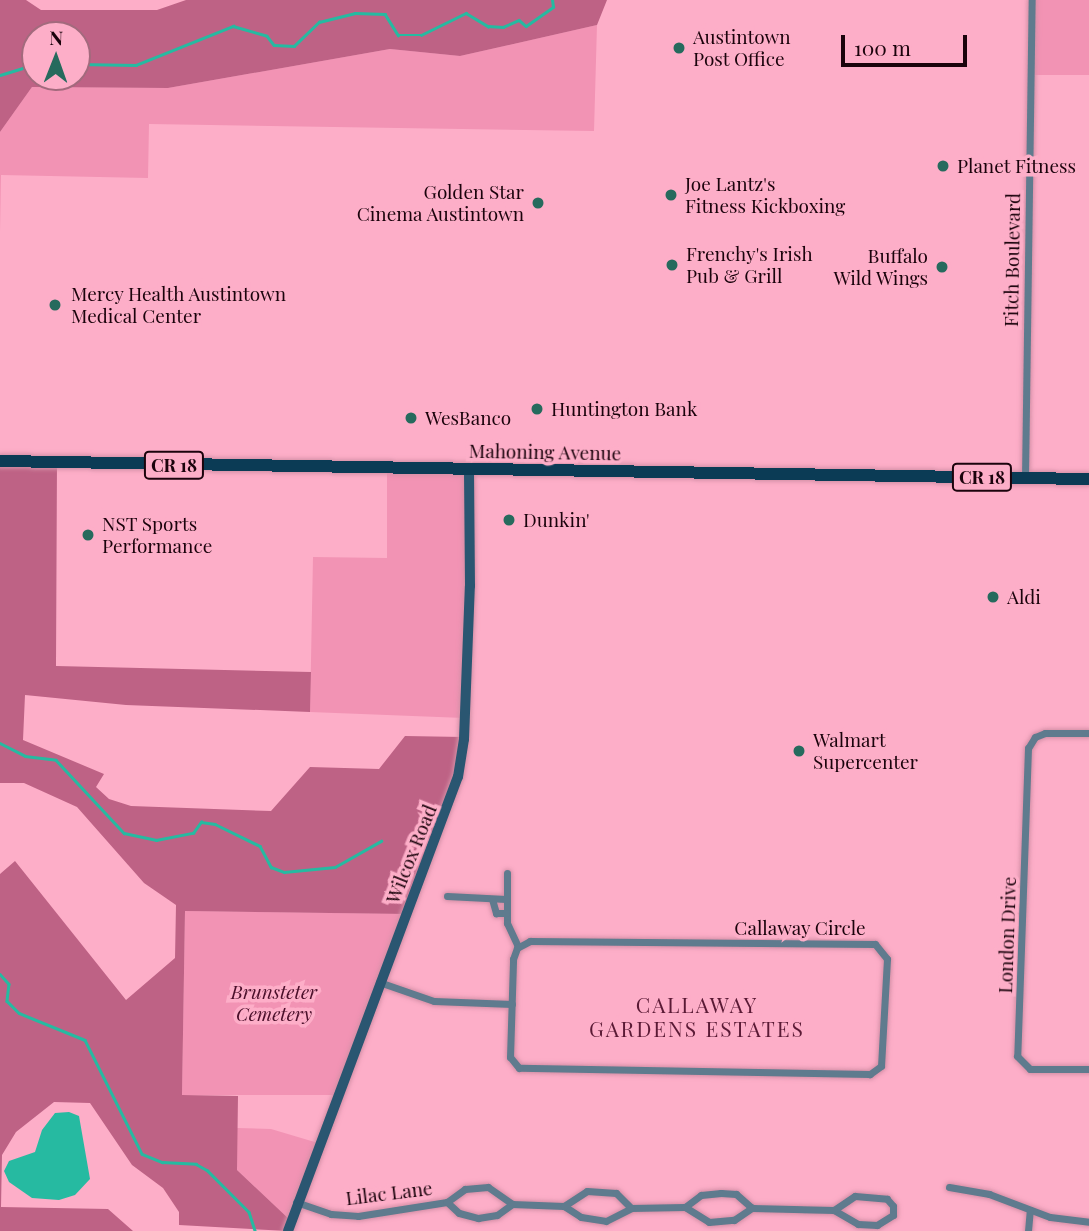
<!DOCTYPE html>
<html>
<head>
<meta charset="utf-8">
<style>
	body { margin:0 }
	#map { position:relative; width:1089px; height:1231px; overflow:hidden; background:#fdaec8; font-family:"Playfair Display",serif }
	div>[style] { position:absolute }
	.green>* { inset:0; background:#f293b4; transform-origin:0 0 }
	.forest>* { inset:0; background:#be6285 }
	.water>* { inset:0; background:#26baa1 }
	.stream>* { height:2.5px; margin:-1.25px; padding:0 1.25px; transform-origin:1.25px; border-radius:1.25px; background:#26baa1 }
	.roads { filter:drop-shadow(0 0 2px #d48fa6) drop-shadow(0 0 2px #d48fa6) }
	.street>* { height:7px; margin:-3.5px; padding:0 3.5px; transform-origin:3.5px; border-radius:3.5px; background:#5f7b8e }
	.secondary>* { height:10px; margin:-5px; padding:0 5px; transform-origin:5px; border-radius:5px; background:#2a5671 }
	.primary>* { height:12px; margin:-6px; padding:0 6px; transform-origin:6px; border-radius:6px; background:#0b3b55 }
	.dots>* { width:19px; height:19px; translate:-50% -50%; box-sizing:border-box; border:4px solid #fdaec8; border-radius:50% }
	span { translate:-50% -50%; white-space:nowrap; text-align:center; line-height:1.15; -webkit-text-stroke:7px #fdaec8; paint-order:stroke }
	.shield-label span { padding:2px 5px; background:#fdaec8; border:2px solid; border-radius:5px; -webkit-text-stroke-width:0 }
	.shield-label { font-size:18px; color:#1b030c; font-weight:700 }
	.poi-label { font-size:19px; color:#1b030c }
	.left { translate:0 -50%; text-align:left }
	.right { translate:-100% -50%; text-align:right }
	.street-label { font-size:19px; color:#1b030c }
	.park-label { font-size:19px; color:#4a0f2a; font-style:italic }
	.neighbourhood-label { font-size:21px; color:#5a1a35; letter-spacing:2px }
	.north { position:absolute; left:21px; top:21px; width:70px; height:70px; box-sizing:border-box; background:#fdaec8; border:2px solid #a36a7d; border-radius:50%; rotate:1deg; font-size:19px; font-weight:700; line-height:28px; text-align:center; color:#1b030c }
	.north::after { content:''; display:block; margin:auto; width:24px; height:32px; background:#266a5d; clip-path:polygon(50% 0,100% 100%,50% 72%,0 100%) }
	.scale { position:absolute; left:841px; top:35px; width:126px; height:32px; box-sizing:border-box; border:4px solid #1b030c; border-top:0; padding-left:9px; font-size:21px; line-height:24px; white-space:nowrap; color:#1b030c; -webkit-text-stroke:5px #fdaec8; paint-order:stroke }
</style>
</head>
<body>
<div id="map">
	<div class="green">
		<div style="left:1032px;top:0;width:57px;height:75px"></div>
		<div style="clip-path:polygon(597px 25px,594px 131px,149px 124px,148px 178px,1px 175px,0 233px,0 132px,32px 87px,168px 88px,390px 49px,460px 56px)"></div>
		<div style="clip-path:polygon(387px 468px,469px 470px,464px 718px,310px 712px,313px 557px,387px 558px)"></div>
		<div style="clip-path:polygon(185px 911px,406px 914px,336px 1095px,182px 1095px)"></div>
		<div style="clip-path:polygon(237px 1128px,271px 1129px,318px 1143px,290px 1220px,237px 1170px)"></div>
	</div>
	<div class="forest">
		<div style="clip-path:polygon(evenodd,0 0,26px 0,41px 10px,157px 10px,186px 0,607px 0,597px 25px,460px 56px,390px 49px,168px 88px,32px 87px,0 132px,0 0,35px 35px,77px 35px,77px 77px,35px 77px,35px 35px)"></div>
		<div style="clip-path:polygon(0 461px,57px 462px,56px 666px,311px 672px,310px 712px,126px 705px,25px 695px,23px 740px,104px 774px,96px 787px,109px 799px,131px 806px,271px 811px,310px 767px,379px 769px,405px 736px,463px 737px,461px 758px,406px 914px,185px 911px,182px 1095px,238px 1096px,237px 1170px,290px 1220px,288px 1231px,179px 1225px,179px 1212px,163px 1188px,132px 1165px,90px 1103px,54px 1102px,16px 1132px,2px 1155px,1px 1207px,108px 1209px,133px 1231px,0 1231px,0 874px,15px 861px,126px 1000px,175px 958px,176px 905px,144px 883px,77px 807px,24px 783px,0 783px)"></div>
	</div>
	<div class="water">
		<div style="clip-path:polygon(69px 1112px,79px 1116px,90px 1179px,75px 1195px,59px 1200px,32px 1198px,9px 1182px,4px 1171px,9px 1161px,35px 1152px,42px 1130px,55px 1113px)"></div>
	</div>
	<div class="stream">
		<div style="left:77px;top:64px;width:59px;rotate:1deg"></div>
		<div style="left:136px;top:65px;width:105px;rotate:-21.9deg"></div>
		<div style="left:233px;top:26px;width:35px;rotate:16deg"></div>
		<div style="left:267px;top:36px;width:11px;rotate:52deg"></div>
		<div style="left:274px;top:45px;width:20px;rotate:3deg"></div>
		<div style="left:294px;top:46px;width:35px;rotate:-44deg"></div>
		<div style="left:319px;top:22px;width:37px;rotate:-14deg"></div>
		<div style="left:355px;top:13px;width:30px;rotate:2deg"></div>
		<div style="left:385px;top:14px;width:25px;rotate:58deg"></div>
		<div style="left:398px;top:35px;width:23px"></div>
		<div style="left:421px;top:35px;width:50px;rotate:-26.1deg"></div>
		<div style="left:466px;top:13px;width:26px;rotate:31deg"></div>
		<div style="left:488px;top:26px;width:15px;rotate:4deg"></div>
		<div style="left:503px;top:27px;width:17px;rotate:-24deg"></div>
		<div style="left:519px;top:20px;width:9px;rotate:41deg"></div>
		<div style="left:526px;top:26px;width:33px;rotate:-35deg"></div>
		<div style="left:553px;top:7px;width:7px;rotate:-98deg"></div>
		<div style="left:0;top:75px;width:37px;rotate:-17deg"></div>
		<div style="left:0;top:743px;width:28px;rotate:27deg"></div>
		<div style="left:25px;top:756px;width:31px;rotate:7deg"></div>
		<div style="left:56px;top:760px;width:100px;rotate:47deg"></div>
		<div style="left:124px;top:833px;width:33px;rotate:12deg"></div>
		<div style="left:156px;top:840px;width:38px;rotate:-11deg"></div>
		<div style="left:193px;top:833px;width:14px;rotate:-54deg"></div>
		<div style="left:201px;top:822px;width:14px;rotate:8deg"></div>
		<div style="left:215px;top:824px;width:50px;rotate:26.1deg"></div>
		<div style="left:260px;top:846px;width:24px;rotate:62deg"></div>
		<div style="left:271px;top:867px;width:14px;rotate:21deg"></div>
		<div style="left:284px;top:872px;width:51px;rotate:-5.6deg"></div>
		<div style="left:335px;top:867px;width:53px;rotate:-29.5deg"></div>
		<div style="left:0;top:974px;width:13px;rotate:48deg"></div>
		<div style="left:9px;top:984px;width:17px;rotate:97deg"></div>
		<div style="left:7px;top:1001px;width:17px;rotate:45deg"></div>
		<div style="left:19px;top:1013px;width:71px;rotate:22.2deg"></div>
		<div style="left:85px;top:1040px;width:127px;rotate:63.4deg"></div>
		<div style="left:142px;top:1154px;width:22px;rotate:22deg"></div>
		<div style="left:162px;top:1162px;width:34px;rotate:3deg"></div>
		<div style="left:196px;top:1164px;width:13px;rotate:29deg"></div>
		<div style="left:207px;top:1170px;width:59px;rotate:45deg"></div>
		<div style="left:249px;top:1212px;width:20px;rotate:72deg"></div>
	</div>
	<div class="roads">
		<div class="street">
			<div style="left:1025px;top:478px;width:478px;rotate:-89.2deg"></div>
			<div style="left:1089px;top:733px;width:44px;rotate:180deg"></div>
			<div style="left:1045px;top:733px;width:11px;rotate:158deg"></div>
			<div style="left:1035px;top:737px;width:13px;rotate:122deg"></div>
			<div style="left:1028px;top:748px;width:308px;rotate:92deg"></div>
			<div style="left:1017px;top:1056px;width:18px;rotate:45deg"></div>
			<div style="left:1030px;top:1069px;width:59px"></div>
			<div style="left:507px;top:873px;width:50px;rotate:90deg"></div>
			<div style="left:507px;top:923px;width:26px;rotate:65deg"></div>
			<div style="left:447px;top:896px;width:59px;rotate:2.9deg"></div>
			<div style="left:492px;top:899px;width:15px;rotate:74deg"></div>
			<div style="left:496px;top:913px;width:10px"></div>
			<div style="left:530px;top:941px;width:345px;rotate:0.5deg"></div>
			<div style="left:875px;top:944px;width:19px;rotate:51deg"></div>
			<div style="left:887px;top:959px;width:107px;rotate:93.2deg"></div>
			<div style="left:881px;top:1066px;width:14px;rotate:144deg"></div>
			<div style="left:870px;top:1074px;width:351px;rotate:-179deg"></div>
			<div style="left:519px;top:1068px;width:14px;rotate:-129deg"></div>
			<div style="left:510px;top:1057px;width:98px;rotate:-88.2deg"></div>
			<div style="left:513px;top:959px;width:12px;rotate:-70deg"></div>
			<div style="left:517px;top:948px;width:15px;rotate:-28deg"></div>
			<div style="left:379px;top:982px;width:58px;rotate:19.1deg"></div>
			<div style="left:434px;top:1001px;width:78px;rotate:2.2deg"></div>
			<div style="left:949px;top:1187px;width:41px;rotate:9.9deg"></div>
			<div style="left:989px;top:1194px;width:65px;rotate:20.7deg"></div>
			<div style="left:1050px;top:1217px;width:39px;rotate:7deg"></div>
			<div style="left:855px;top:1196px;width:32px;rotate:5deg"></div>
			<div style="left:887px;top:1199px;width:9px;rotate:49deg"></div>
			<div style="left:893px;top:1206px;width:9px;rotate:90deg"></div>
			<div style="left:893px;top:1215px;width:19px;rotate:148deg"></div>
			<div style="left:877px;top:1225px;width:19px;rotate:-177deg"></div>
			<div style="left:858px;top:1224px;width:28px;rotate:-150deg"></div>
			<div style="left:834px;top:1210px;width:25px;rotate:-34deg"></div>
			<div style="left:296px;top:1202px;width:37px;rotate:19deg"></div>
			<div style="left:331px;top:1214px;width:27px;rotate:4deg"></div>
			<div style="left:358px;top:1216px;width:90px;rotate:-8.9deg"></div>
			<div style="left:447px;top:1202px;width:22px;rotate:-36deg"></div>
			<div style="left:465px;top:1189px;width:23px;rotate:-5deg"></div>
			<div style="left:488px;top:1187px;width:29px;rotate:35deg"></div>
			<div style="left:447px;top:1202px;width:16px;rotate:43deg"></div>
			<div style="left:459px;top:1213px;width:20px;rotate:15deg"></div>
			<div style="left:478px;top:1218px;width:19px;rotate:-9deg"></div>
			<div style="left:497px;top:1215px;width:19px;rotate:-36deg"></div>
			<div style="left:512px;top:1204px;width:52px;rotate:2.2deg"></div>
			<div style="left:564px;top:1206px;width:20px;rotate:33deg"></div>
			<div style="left:581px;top:1217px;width:25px;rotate:9deg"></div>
			<div style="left:606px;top:1221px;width:28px;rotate:-27deg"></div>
			<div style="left:631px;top:1208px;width:54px;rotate:-1.1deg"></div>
			<div style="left:685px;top:1207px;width:20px;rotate:-37deg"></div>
			<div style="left:701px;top:1195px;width:20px;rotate:-6deg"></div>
			<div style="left:721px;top:1193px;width:15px;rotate:4deg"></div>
			<div style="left:736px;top:1194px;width:21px;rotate:41deg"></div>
			<div style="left:564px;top:1206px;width:27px;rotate:-33deg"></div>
			<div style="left:587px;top:1191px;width:29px;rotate:4deg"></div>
			<div style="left:616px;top:1193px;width:21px;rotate:45deg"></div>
			<div style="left:685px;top:1207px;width:28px;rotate:32deg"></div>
			<div style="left:709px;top:1222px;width:25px;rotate:-5deg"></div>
			<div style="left:734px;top:1220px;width:22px;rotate:-34deg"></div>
			<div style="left:752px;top:1208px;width:82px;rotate:1.4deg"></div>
			<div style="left:1028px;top:1231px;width:21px;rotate:-85deg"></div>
		</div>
		<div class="secondary">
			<div style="left:288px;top:1231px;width:485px;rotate:-69.5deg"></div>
			<div style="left:458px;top:777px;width:38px;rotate:-81deg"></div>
			<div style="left:464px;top:739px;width:153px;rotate:-87.8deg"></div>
			<div style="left:470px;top:586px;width:116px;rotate:-90.5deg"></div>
		</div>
		<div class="primary">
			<div style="left:0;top:461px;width:1089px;rotate:0.95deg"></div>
		</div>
	</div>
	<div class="dots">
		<div style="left:679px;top:48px;background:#266a5d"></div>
		<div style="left:943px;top:166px;background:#266a5d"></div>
		<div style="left:671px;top:195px;background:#266a5d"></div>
		<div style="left:538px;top:203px;background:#266a5d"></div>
		<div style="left:672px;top:265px;background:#266a5d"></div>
		<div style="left:942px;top:267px;background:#266a5d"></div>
		<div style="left:55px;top:305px;background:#266a5d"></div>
		<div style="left:537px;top:409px;background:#266a5d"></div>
		<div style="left:411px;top:418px;background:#266a5d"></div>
		<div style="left:509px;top:520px;background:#266a5d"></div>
		<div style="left:88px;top:535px;background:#266a5d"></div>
		<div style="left:993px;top:597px;background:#266a5d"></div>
		<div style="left:799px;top:751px;background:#266a5d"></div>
	</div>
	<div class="shield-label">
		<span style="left:174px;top:465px">CR 18</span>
		<span style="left:982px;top:477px">CR 18</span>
	</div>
	<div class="poi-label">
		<span class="left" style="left:693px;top:48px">Austintown<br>Post Office</span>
		<span class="left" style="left:957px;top:166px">Planet Fitness</span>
		<span class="left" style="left:685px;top:195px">Joe Lantz's<br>Fitness Kickboxing</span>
		<span class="right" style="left:524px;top:203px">Golden Star<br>Cinema Austintown</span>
		<span class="left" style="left:686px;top:265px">Frenchy's Irish<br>Pub &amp; Grill</span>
		<span class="right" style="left:928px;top:267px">Buffalo<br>Wild Wings</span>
		<span class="left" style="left:71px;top:305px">Mercy Health Austintown<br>Medical Center</span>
		<span class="left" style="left:551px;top:409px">Huntington Bank</span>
		<span class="left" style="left:425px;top:418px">WesBanco</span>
		<span class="left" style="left:523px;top:520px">Dunkin'</span>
		<span class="left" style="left:102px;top:535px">NST Sports<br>Performance</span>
		<span class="left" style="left:1007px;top:597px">Aldi</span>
		<span class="left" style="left:813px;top:751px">Walmart<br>Supercenter</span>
	</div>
	<div class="street-label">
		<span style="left:1012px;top:260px;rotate:-89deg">Fitch Boulevard</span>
		<span style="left:545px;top:452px;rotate:1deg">Mahoning Avenue</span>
		<span style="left:411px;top:854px;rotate:-68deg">Wilcox Road</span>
		<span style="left:800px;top:928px">Callaway Circle</span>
		<span style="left:1007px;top:935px;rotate:-88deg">London Drive</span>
		<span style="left:389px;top:1193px;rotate:-7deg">Lilac Lane</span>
	</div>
	<div class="park-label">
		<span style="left:274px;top:1003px">Brunsteter<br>Cemetery</span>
	</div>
	<div class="neighbourhood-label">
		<span style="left:697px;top:1016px">CALLAWAY<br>GARDENS ESTATES</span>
	</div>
	<div class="north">N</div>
	<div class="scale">100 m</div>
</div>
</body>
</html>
